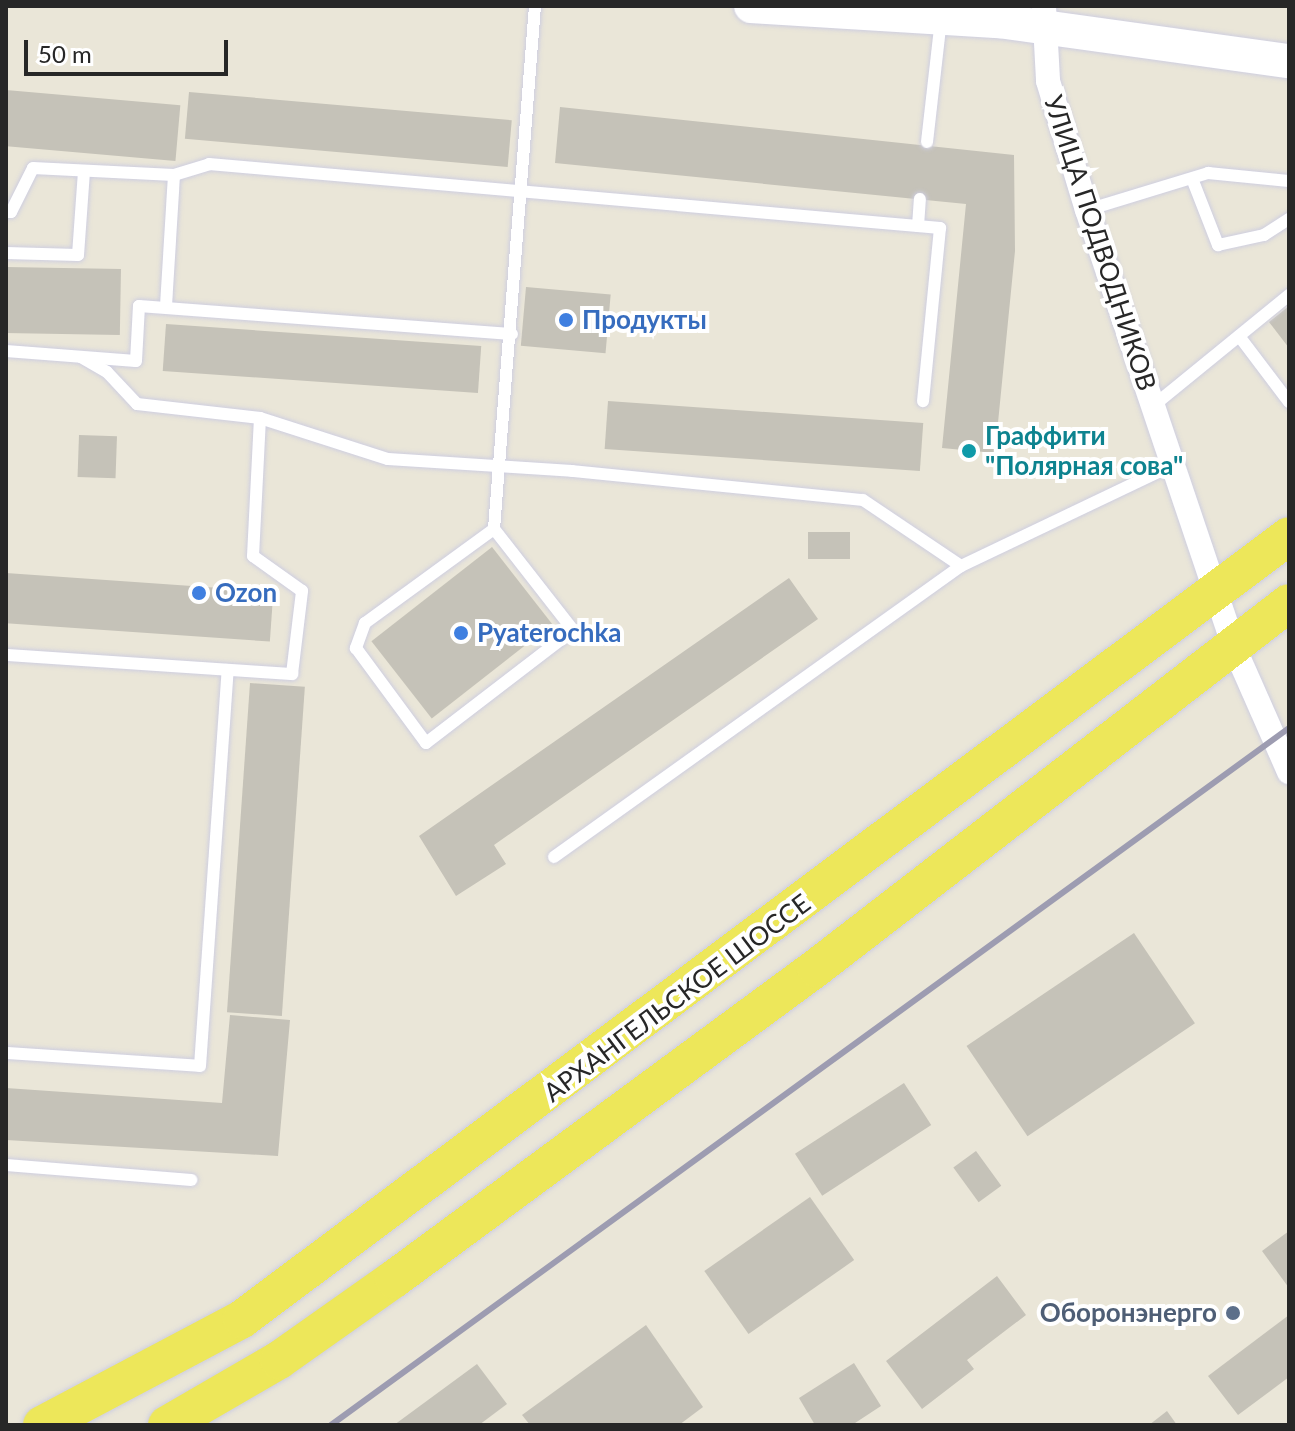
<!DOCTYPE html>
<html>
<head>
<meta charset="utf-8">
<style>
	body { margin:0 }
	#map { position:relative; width:1295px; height:1431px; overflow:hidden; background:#eae6d8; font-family:Lato,sans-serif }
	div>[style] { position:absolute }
	.building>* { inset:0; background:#c5c2b8; transform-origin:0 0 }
	.roads { filter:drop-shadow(0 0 2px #cecee0) drop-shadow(0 0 2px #cecee0) }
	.lane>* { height:12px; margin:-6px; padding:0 6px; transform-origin:6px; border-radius:6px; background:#fff }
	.street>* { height:24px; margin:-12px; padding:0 12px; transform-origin:12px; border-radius:12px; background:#fff }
	.secondary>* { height:34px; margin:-17px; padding:0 17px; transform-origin:17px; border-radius:17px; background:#fff }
	.primary>* { height:38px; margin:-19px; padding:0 19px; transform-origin:19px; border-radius:19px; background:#ede75a }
	.rail>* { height:6px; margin:-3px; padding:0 3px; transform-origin:3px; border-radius:3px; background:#9d9cb1 }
	.dots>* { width:22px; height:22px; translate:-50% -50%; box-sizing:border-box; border:4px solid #fff; border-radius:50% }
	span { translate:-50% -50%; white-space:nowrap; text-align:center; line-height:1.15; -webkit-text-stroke:8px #fff; paint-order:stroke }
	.street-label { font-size:26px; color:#272727 }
	.shop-label { font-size:26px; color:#366cbe; font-weight:700 }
	.left { translate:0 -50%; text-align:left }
	.culture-label { font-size:26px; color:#0d838f; font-weight:700 }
	.service-label { font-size:26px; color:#4e5e75; font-weight:700 }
	.right { translate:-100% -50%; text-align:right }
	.frame { position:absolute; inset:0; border:8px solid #272727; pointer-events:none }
	.scale { position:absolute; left:24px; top:40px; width:204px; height:36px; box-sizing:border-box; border:4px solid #272727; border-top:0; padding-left:10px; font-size:24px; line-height:28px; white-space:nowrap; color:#272727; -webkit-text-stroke:6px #fff; paint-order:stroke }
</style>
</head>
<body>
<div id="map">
	<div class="building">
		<div style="left:6px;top:90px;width:175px;height:56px;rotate:5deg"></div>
		<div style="left:189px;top:92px;width:324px;height:47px;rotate:5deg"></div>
		<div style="clip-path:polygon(560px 107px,1014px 155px,1015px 251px,995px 453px,942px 448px,966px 204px,555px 163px)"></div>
		<div style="left:6px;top:267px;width:115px;height:66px;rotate:1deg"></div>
		<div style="left:526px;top:287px;width:85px;height:59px;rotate:5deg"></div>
		<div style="clip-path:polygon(1289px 306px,1289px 348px,1269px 322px)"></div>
		<div style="left:166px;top:324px;width:316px;height:47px;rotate:4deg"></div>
		<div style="left:608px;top:401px;width:316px;height:48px;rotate:4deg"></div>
		<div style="left:79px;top:435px;width:38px;height:42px;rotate:2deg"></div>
		<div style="left:808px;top:532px;width:42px;height:27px"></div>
		<div style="left:492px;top:547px;width:98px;height:153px;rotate:52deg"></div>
		<div style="left:6px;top:573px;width:268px;height:50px;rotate:4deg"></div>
		<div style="clip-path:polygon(789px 578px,818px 619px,494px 845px,506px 864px,456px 896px,419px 836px)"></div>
		<div style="left:250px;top:683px;width:55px;height:330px;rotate:4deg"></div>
		<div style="left:1134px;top:933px;width:109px;height:202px;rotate:56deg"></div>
		<div style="clip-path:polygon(230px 1015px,290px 1020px,278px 1156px,6px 1140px,6px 1088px,222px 1103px)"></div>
		<div style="left:904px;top:1083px;width:50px;height:130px;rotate:57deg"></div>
		<div style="left:976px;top:1151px;width:43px;height:28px;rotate:54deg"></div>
		<div style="left:810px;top:1197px;width:77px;height:129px;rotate:55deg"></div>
		<div style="clip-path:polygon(1289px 1231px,1289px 1288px,1262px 1251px)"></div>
		<div style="clip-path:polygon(997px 1276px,1026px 1315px,967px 1360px,974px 1369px,922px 1409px,886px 1361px)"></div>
		<div style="clip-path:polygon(1289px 1315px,1289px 1377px,1238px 1415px,1208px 1376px)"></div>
		<div style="clip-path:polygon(646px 1325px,703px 1407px,679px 1425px,530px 1425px,522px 1415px)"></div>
		<div style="clip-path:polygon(854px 1363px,881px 1406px,852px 1425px,815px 1425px,799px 1398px)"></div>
		<div style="clip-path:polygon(477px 1364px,507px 1404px,479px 1425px,394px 1425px)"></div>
		<div style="clip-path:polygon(1167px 1411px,1177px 1425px,1149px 1425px)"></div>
	</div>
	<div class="roads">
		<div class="lane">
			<div style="left:927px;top:142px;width:124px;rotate:-83.5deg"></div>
			<div style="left:174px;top:175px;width:37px;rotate:-17deg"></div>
			<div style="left:209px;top:164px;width:734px;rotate:5deg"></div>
			<div style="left:940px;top:228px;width:174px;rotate:95.6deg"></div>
			<div style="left:1193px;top:181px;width:69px;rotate:68.7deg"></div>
			<div style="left:1218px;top:245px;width:47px;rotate:-12.3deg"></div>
			<div style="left:1264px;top:235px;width:30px;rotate:-33deg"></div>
			<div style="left:1087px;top:210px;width:127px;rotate:-17deg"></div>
			<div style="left:1208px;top:173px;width:81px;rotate:5.6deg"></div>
			<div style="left:6px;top:212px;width:5px"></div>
			<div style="left:11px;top:212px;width:49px;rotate:-63.4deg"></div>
			<div style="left:33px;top:168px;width:141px;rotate:2.8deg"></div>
			<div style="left:174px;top:175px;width:132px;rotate:93.5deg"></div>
			<div style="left:918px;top:226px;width:27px;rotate:-86deg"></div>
			<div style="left:6px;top:253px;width:72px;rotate:1.6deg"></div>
			<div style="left:78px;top:255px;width:84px;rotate:-85.9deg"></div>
			<div style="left:1239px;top:336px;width:83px;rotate:52.9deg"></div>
			<div style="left:6px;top:351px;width:130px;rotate:4.4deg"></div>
			<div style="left:136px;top:361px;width:55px;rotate:-86.9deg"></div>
			<div style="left:139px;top:306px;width:374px;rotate:4.3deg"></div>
			<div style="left:81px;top:357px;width:30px;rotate:30deg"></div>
			<div style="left:107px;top:372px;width:44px;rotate:46.8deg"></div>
			<div style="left:137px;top:404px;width:124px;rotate:6.5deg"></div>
			<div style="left:260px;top:418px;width:134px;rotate:17.8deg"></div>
			<div style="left:388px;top:459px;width:184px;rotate:3.7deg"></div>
			<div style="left:572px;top:471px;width:292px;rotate:5.7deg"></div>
			<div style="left:863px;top:500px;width:118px;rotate:34deg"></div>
			<div style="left:1153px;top:406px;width:176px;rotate:-39.2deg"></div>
			<div style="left:494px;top:529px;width:160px;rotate:143.9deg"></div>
			<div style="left:365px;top:623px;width:27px;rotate:110deg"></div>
			<div style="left:356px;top:648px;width:118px;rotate:53.6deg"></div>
			<div style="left:426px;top:743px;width:185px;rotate:-37.5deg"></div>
			<div style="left:573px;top:630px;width:128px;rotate:-128deg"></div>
			<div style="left:494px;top:529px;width:525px;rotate:-85.52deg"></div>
			<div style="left:6px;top:655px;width:287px;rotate:3.8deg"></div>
			<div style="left:292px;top:674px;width:84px;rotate:-83.1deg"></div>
			<div style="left:302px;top:591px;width:60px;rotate:-144.5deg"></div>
			<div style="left:253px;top:556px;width:138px;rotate:-87.1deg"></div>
			<div style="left:554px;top:857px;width:500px;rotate:-35.56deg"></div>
			<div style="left:961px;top:566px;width:235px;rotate:-25.5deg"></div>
			<div style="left:6px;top:1053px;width:194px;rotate:3.8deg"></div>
			<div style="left:200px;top:1066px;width:397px;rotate:-86deg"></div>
			<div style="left:6px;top:1165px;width:186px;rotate:4.6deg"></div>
		</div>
		<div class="street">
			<div style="left:1044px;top:6px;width:75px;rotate:86.9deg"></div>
			<div style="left:1048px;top:81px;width:135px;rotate:73.2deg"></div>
			<div style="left:1087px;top:210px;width:459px;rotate:71.4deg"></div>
			<div style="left:1233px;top:645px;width:139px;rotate:66.2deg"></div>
		</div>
		<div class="secondary">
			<div style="left:751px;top:6px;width:248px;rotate:3.5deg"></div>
			<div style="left:999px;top:21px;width:293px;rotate:7.9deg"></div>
		</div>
		<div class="primary">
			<div style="left:42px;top:1425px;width:226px;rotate:-27.9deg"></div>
			<div style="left:242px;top:1319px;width:1307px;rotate:-36.79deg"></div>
			<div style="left:167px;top:1425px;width:129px;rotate:-30.1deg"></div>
			<div style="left:279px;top:1360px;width:141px;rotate:-35.2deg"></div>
			<div style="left:394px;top:1279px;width:524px;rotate:-36.39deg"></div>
			<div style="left:816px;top:968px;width:597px;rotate:-37.66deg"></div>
		</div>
	</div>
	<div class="rail">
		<div style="left:331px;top:1425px;width:1185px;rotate:-36.04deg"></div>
	</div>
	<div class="dots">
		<div style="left:566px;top:320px;background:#3f7fe0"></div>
		<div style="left:969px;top:451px;background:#0f9aa8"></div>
		<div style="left:199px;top:593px;background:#3f7fe0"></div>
		<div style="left:461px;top:633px;background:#3f7fe0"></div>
		<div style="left:1233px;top:1313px;background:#5c6f8a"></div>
	</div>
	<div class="street-label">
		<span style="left:1100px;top:243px;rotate:72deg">УЛИЦА ПОДВОДНИКОВ</span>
		<span style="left:677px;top:998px;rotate:-37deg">АРХАНГЕЛЬСКОЕ ШОССЕ</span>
	</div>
	<div class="shop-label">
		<span class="left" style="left:582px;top:320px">Продукты</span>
		<span class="left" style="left:215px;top:593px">Ozon</span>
		<span class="left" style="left:477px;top:633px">Pyaterochka</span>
	</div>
	<div class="culture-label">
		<span class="left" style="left:985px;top:451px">Граффити<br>"Полярная сова"</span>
	</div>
	<div class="service-label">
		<span class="right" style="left:1217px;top:1313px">Оборонэнерго</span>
	</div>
	<div class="frame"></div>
	<div class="scale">50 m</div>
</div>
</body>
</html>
